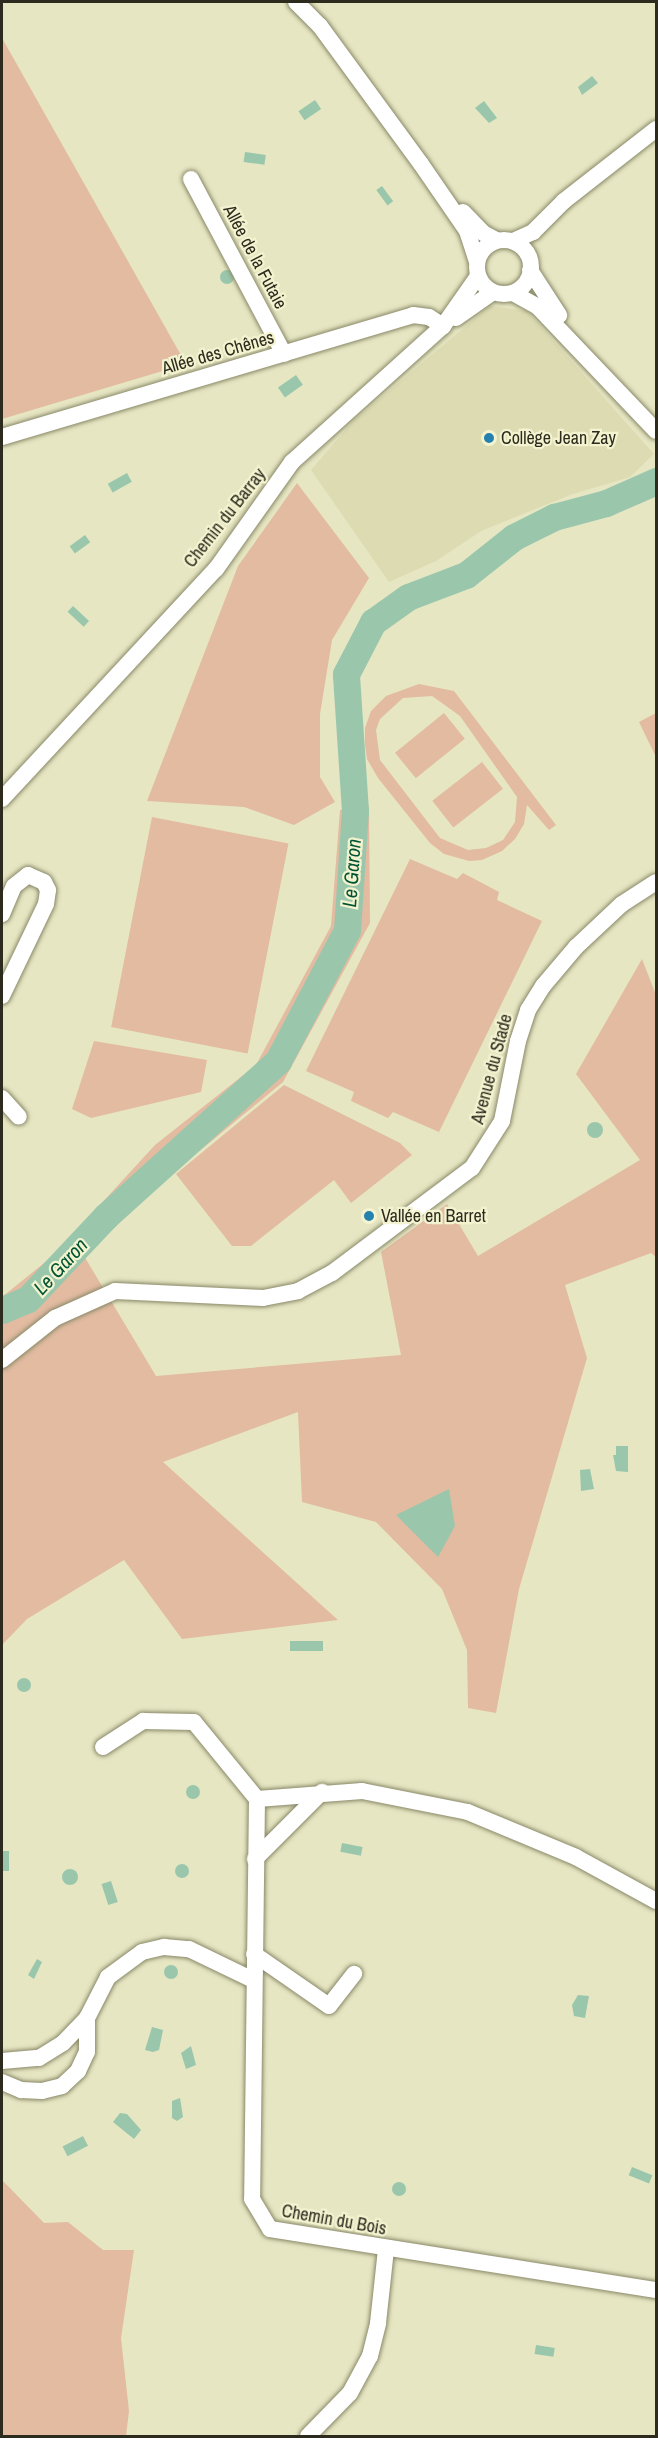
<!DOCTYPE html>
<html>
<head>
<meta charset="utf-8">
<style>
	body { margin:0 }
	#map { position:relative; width:658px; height:2438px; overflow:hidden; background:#e6e6c3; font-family:"Archivo Narrow",sans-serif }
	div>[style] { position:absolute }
	.built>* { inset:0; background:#dcdbb2 }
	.green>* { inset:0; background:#e2bba1; transform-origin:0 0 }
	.water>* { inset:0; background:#9ac7ac; transform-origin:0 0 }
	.round { border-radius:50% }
	.river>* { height:27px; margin:-13.5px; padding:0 13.5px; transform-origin:13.5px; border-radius:13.5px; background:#9ac7ac }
	.roads { filter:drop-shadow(0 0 2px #898969) drop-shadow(0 0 2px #898969) }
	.minor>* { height:16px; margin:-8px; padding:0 8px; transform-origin:8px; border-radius:8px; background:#fff }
	.minor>.ring { margin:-8px; padding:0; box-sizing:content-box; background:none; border:16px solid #fff; border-radius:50% }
	.dots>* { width:16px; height:16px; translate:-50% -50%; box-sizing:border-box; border:3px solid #f3f3d0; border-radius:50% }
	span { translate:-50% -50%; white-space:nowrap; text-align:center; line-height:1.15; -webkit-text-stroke:4.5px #f3f3d0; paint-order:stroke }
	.street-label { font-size:18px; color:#2c2b1e }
	.poi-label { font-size:18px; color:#2c2b1e }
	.left { translate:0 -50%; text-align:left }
	.water-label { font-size:20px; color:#015433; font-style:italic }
	.frame { position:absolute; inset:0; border:3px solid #2c2b1e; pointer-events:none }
</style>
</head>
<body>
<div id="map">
	<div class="built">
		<div style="clip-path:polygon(490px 306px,527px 311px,654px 454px,630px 477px,570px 495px,481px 531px,436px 561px,389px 582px,311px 470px,353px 421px)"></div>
	</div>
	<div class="green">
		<div style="clip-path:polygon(2px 38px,186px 364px,2px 419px)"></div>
		<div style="clip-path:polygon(297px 483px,369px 578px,332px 640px,320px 714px,320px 777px,335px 802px,294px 825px,244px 807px,147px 801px,238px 566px)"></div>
		<div style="clip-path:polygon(evenodd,419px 684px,454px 691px,556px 825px,549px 830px,527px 805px,524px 824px,515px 839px,502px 851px,482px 860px,469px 861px,444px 854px,430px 843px,378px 778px,367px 759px,365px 745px,365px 728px,371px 711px,386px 696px,419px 684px,432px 696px,460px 716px,517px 797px,515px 822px,503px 840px,486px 848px,468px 850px,440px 838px,380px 760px,376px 730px,380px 719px,403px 698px,432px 696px)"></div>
		<div style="left:444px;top:713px;width:33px;height:63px;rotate:51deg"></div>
		<div style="clip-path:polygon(656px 713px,656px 757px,639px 722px)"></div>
		<div style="left:482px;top:762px;width:34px;height:63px;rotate:52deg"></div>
		<div style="clip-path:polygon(369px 806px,370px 923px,283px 1082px,174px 1172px,84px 1256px,156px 1376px,401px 1355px,381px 1252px,447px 1204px,478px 1256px,640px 1160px,576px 1074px,642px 959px,656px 995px,656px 1257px,651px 1253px,565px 1285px,587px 1358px,519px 1589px,496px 1713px,468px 1708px,467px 1650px,442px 1589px,376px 1522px,302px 1502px,298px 1412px,163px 1462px,338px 1620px,182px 1639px,124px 1560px,27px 1619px,2px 1645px,2px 1297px,54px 1255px,155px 1145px,256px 1065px,331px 926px,340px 810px)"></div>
		<div style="left:152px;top:817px;width:139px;height:214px;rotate:11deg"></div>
		<div style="clip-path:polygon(410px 859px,457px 879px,463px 873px,499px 892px,497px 900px,542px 921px,439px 1132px,393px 1112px,388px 1118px,351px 1101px,354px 1092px,306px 1071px)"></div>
		<div style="clip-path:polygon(94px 1041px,207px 1060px,201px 1092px,91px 1118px,72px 1109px)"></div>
		<div style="clip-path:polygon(284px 1085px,400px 1143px,412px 1155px,351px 1203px,334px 1180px,251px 1246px,232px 1246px,176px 1174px)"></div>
		<div style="clip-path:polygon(2px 2180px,44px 2223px,68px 2222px,103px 2250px,134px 2250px,121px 2338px,129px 2411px,126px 2436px,2px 2436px)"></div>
	</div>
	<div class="water">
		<div style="clip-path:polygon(592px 76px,598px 83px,582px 95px,578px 87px)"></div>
		<div style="left:315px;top:100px;width:11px;height:20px;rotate:56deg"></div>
		<div style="clip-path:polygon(484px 101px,497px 118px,489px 123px,475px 108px)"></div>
		<div style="left:245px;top:152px;width:21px;height:10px;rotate:8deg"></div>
		<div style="left:382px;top:186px;width:19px;height:7px;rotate:54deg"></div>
		<div class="round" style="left:220px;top:270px;width:14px;height:14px"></div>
		<div style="left:296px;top:375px;width:12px;height:22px;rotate:55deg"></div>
		<div style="left:127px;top:473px;width:10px;height:22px;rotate:61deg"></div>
		<div style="left:85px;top:535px;width:9px;height:19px;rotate:54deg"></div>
		<div style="left:73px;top:606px;width:22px;height:8px;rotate:43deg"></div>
		<div class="round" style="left:587px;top:1122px;width:16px;height:16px"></div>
		<div style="clip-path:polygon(616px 1446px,628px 1446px,628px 1472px,616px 1471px,613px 1455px,616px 1455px)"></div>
		<div style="clip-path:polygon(590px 1469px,594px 1489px,581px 1491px,580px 1470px)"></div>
		<div style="clip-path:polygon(449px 1489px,455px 1526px,438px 1557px,396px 1515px)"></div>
		<div style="left:323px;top:1641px;width:10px;height:33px;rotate:90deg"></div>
		<div class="round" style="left:17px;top:1678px;width:14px;height:14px"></div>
		<div class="round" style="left:186px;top:1785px;width:14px;height:14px"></div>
		<div style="left:342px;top:1843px;width:21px;height:9px;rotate:11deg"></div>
		<div style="left:2px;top:1851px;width:7px;height:20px"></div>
		<div class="round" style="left:175px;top:1864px;width:14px;height:14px"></div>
		<div class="round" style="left:62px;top:1869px;width:16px;height:16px"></div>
		<div style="left:111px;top:1881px;width:22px;height:10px;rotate:72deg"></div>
		<div style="clip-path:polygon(37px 1959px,42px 1962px,34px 1979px,28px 1975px)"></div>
		<div class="round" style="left:164px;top:1965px;width:14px;height:14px"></div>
		<div style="clip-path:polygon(578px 1995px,589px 1996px,585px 2018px,574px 2016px,572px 2005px)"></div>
		<div style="clip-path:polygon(152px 2027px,163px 2030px,159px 2050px,153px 2052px,145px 2050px)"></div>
		<div style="clip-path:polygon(191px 2046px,196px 2065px,186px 2069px,181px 2053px)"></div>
		<div style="clip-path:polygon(180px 2098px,183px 2117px,177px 2121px,172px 2118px,172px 2101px)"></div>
		<div style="clip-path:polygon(120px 2113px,127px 2114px,141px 2130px,134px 2139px,113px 2122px)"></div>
		<div style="left:83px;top:2136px;width:11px;height:23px;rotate:63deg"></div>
		<div style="left:632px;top:2167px;width:22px;height:9px;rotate:22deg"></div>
		<div class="round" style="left:392px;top:2182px;width:14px;height:14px"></div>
		<div style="left:536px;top:2345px;width:19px;height:9px;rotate:9deg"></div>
	</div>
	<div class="river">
		<div style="left:2px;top:1310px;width:28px;rotate:-23deg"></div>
		<div style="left:28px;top:1299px;width:114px;rotate:-46.8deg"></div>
		<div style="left:106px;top:1216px;width:232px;rotate:-42deg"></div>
		<div style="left:278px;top:1061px;width:148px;rotate:-62.2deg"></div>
		<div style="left:347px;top:930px;width:119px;rotate:-86.2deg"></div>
		<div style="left:355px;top:811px;width:137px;rotate:-93.8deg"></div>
		<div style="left:346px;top:674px;width:59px;rotate:-62.6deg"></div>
		<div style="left:373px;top:622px;width:43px;rotate:-35.5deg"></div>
		<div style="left:408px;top:597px;width:62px;rotate:-20.8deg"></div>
		<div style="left:466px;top:575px;width:61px;rotate:-38.4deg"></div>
		<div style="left:514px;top:537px;width:45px;rotate:-26.6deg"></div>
		<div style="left:554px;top:517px;width:54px;rotate:-15.1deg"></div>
		<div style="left:606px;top:503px;width:55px;rotate:-23.7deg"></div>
	</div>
	<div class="roads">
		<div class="minor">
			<div style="left:296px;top:2px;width:34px;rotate:45deg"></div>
			<div style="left:320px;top:26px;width:171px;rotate:53.8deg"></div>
			<div style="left:421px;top:164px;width:81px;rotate:55.5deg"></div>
			<div style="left:467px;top:231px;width:33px;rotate:72deg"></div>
			<div style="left:191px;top:179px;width:198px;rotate:62deg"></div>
			<div style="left:463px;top:212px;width:29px;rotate:46deg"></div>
			<div style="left:483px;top:233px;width:15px;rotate:28deg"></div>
			<div class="ring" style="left:477px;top:240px;width:38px;height:38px"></div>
			<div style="left:513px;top:241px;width:22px;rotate:-24deg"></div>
			<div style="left:533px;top:232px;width:44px;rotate:-45deg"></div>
			<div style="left:564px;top:201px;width:117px;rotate:-38deg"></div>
			<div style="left:530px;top:270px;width:54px;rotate:57.2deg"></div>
			<div style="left:513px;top:293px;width:29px;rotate:29deg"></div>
			<div style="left:538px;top:307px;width:171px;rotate:46.4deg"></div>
			<div style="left:456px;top:318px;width:45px;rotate:-35.1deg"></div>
			<div style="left:2px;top:437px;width:429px;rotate:-16.5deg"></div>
			<div style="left:413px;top:315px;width:16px;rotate:7deg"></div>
			<div style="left:429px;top:317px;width:17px;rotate:33deg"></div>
			<div style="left:2px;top:799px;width:314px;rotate:-47.1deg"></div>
			<div style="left:216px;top:569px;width:131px;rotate:-54.6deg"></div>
			<div style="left:292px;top:462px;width:203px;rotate:-42deg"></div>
			<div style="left:443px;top:326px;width:61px;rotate:-55deg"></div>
			<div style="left:2px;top:914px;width:30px;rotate:-67deg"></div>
			<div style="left:14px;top:886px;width:18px;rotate:-38deg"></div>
			<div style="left:28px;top:875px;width:17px;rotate:24deg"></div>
			<div style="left:44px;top:882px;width:9px;rotate:63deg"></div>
			<div style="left:48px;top:890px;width:14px;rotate:98deg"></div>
			<div style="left:46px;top:904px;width:102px;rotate:115.6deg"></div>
			<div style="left:2px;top:1098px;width:25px;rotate:48deg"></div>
			<div style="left:2px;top:1360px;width:68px;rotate:-38.4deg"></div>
			<div style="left:55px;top:1318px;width:66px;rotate:-24.2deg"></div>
			<div style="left:115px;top:1291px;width:148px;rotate:2.7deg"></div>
			<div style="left:263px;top:1298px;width:36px;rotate:-11deg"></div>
			<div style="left:298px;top:1291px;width:38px;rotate:-28deg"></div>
			<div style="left:332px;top:1273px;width:175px;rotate:-36.9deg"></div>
			<div style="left:472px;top:1168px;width:56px;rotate:-57.4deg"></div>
			<div style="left:502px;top:1121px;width:82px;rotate:-78.7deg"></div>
			<div style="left:518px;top:1041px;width:33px;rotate:-72deg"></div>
			<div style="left:528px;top:1010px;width:28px;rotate:-58deg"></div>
			<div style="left:543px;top:986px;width:51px;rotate:-49.8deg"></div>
			<div style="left:576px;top:947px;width:63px;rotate:-43.1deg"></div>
			<div style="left:622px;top:904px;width:40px;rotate:-32.9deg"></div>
			<div style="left:103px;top:1747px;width:48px;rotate:-33deg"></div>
			<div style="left:143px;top:1721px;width:51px;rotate:1.1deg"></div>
			<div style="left:194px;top:1722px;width:99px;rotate:50.7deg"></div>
			<div style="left:255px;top:1859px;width:95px;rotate:-45deg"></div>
			<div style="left:656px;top:1901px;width:91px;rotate:-151.2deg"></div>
			<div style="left:576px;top:1857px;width:117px;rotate:-157.4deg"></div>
			<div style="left:468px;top:1812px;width:108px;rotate:-168.8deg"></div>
			<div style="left:362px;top:1791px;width:105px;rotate:175.6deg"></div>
			<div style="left:257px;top:1799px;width:400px;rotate:90.7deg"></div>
			<div style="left:252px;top:2199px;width:35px;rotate:59deg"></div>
			<div style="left:270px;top:2229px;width:391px;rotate:9deg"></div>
			<div style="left:254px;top:1954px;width:91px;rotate:34.7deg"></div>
			<div style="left:329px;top:2006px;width:41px;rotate:-52deg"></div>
			<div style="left:2px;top:2061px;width:37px;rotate:-5deg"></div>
			<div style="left:39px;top:2058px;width:28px;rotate:-32deg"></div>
			<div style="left:63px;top:2043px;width:35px;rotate:-46deg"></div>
			<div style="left:87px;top:2018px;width:46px;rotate:-62.9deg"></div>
			<div style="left:108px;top:1977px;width:42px;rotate:-36.3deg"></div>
			<div style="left:142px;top:1952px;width:23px;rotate:-13deg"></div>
			<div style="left:164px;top:1947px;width:25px;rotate:5deg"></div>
			<div style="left:189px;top:1949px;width:71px;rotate:25.8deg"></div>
			<div style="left:2px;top:2082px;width:21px;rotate:23deg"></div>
			<div style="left:21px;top:2090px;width:21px;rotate:3deg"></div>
			<div style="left:42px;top:2091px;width:21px;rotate:-14deg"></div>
			<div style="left:62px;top:2086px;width:22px;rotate:-43deg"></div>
			<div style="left:78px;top:2071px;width:21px;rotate:-65deg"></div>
			<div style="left:87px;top:2052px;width:34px;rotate:-90deg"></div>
			<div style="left:308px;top:2436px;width:60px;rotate:-45.7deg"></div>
			<div style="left:350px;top:2393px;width:42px;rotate:-61.6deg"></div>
			<div style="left:370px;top:2356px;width:34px;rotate:-76deg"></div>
			<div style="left:378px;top:2323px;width:74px;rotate:-83.8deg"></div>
		</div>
	</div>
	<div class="dots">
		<div style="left:489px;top:438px;background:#2581ae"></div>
		<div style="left:369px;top:1216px;background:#2581ae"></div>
	</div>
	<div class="street-label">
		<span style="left:255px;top:257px;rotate:62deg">Allée de la Futaie</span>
		<span style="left:218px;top:353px;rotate:-16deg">Allée des Chênes</span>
		<span style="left:225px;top:518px;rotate:-52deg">Chemin du Barray</span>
		<span style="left:492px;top:1069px;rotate:-75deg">Avenue du Stade</span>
		<span style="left:334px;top:2220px;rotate:10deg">Chemin du Bois</span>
	</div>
	<div class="poi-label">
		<span class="left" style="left:501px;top:438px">Collège Jean Zay</span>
		<span class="left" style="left:381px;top:1216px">Vallée en Barret</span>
	</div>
	<div class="water-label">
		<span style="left:351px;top:873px;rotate:-86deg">Le Garon</span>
		<span style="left:60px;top:1266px;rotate:-47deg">Le Garon</span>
	</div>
	<div class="frame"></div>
</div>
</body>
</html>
